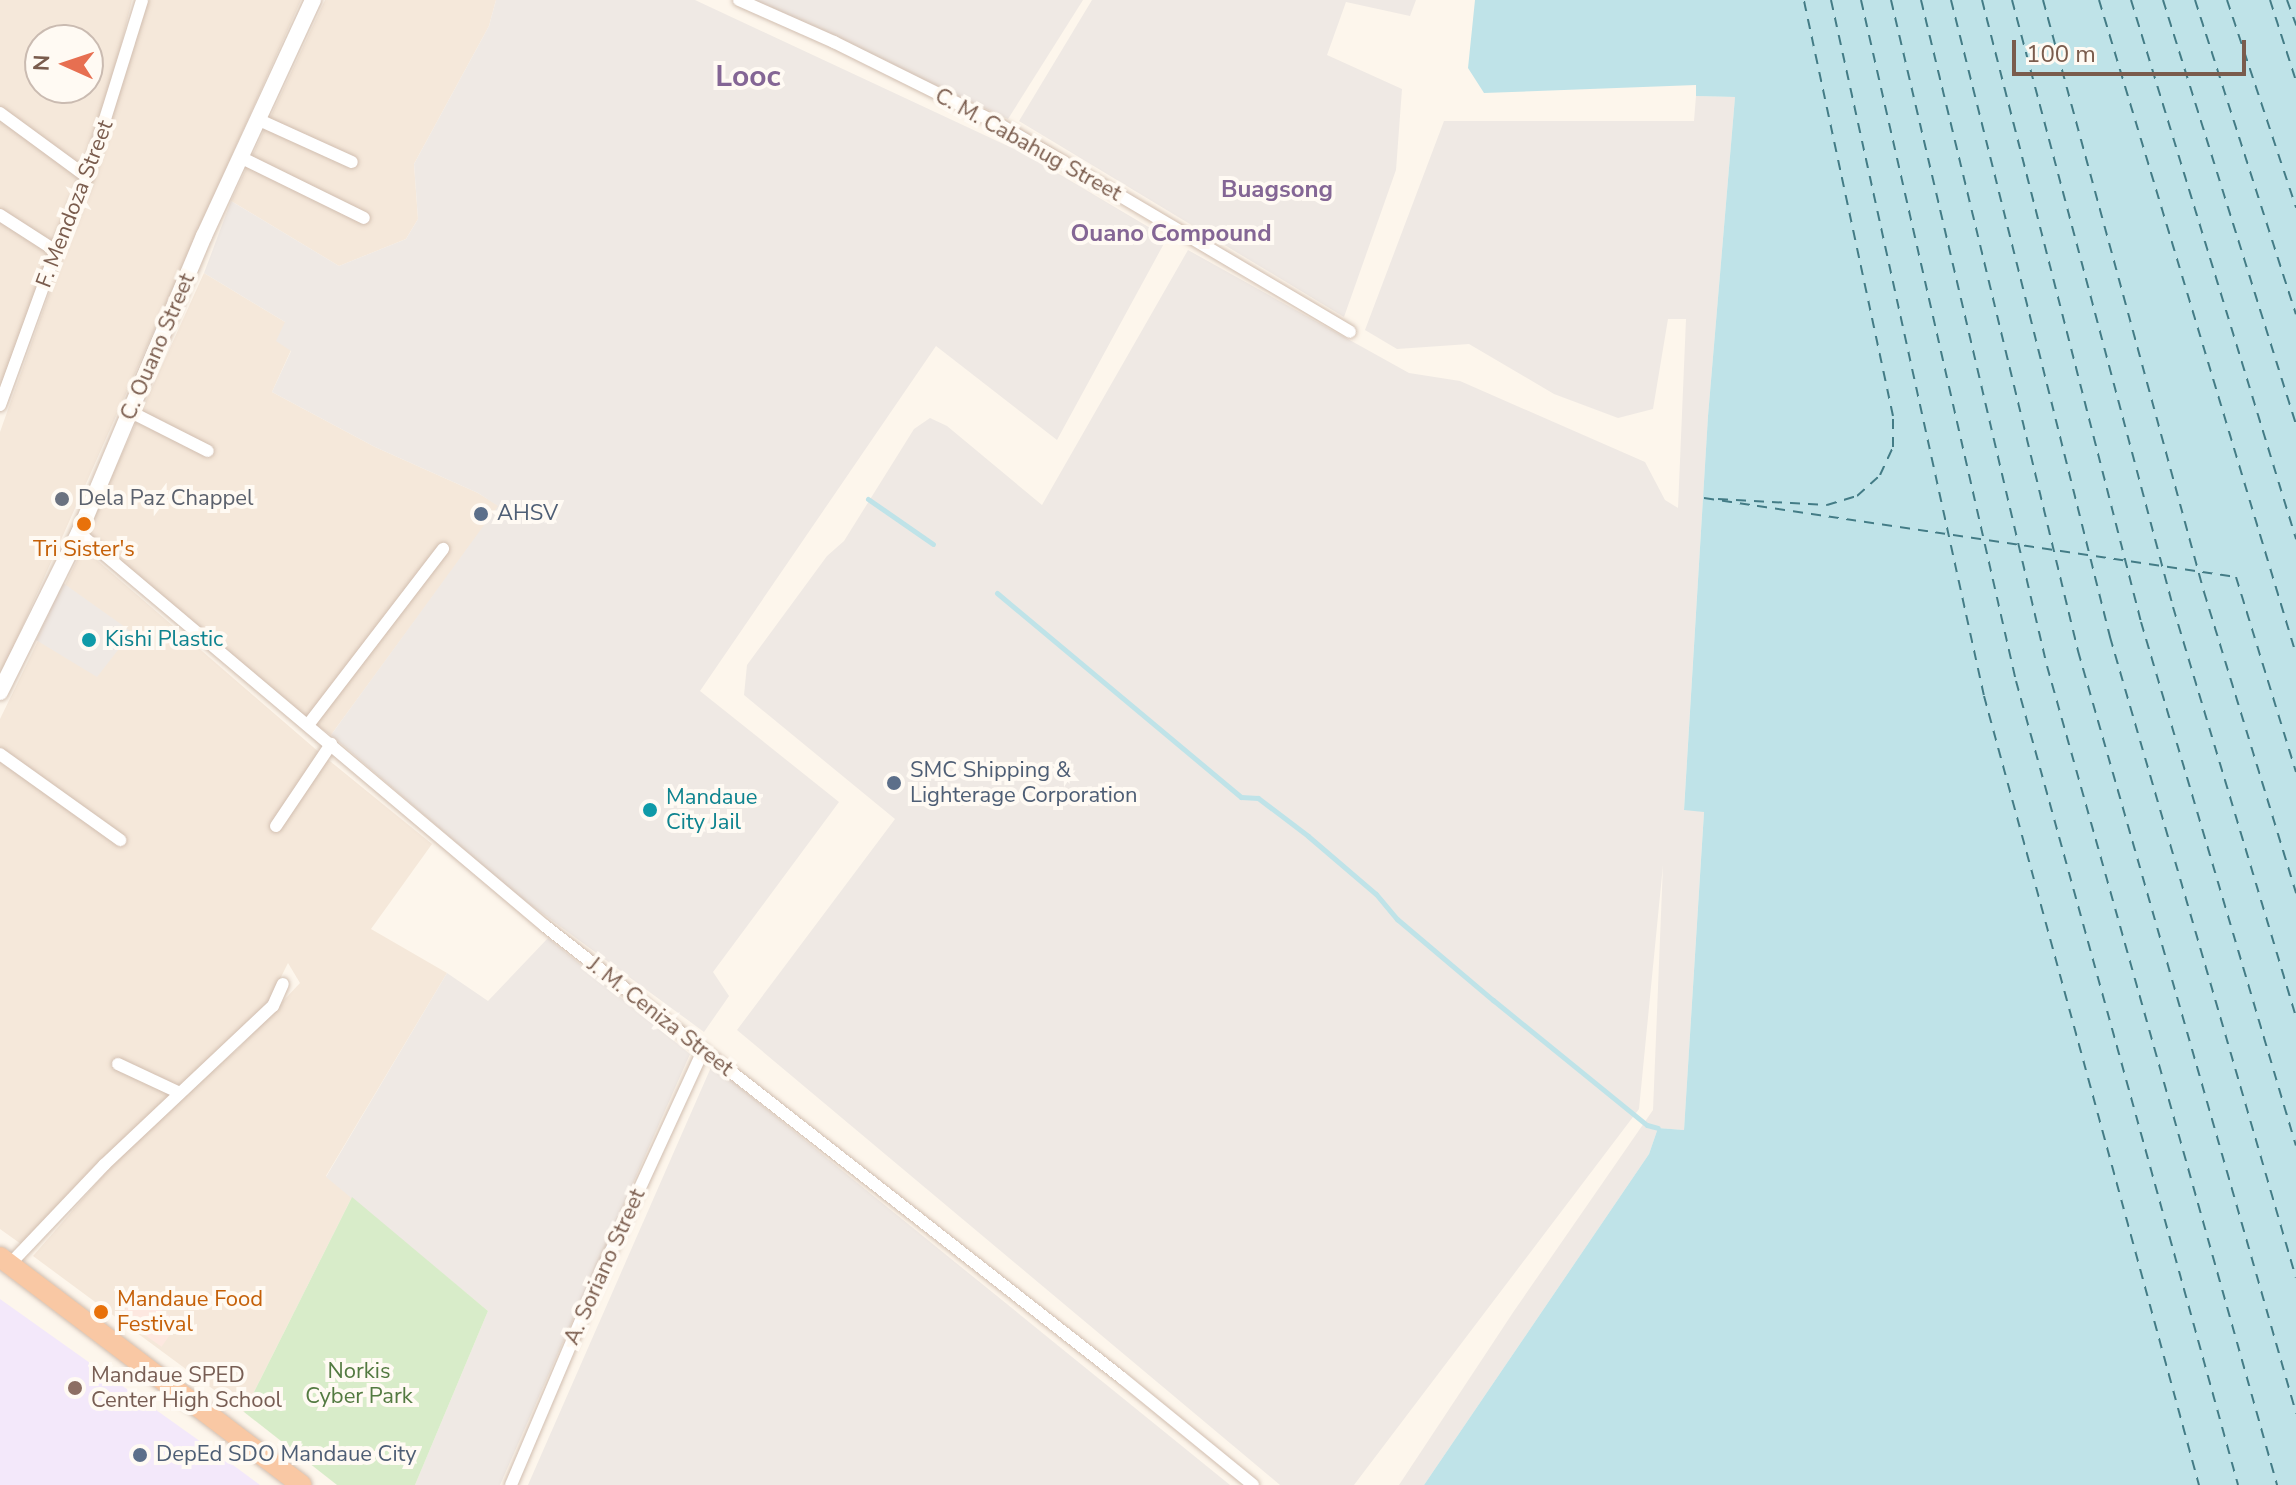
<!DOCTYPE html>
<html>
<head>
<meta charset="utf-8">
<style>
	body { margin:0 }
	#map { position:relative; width:2296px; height:1485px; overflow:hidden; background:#fdf6ec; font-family:"Nunito Sans",sans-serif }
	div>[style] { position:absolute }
	.residential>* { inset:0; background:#f5e8da }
	.commercial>* { inset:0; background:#fde8e0; transform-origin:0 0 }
	.industrial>* { inset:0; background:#efe9e4 }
	.education>* { inset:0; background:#f3e8fa }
	.green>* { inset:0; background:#d8ecc9 }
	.water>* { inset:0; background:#bfe3e8 }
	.stream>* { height:5px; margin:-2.5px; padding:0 2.5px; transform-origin:2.5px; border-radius:2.5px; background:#bfe3e8 }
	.ferry>* { height:2px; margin-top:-1px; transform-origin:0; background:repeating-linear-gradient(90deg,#437c86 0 10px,transparent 0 18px) }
	.roads { filter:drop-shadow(0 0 2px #d1beb0) drop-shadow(0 0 2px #d1beb0) }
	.minor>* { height:12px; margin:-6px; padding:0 6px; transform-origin:6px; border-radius:6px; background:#fff }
	.tertiary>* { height:16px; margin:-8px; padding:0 8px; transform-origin:8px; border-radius:8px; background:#fff }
	.trunk>* { height:20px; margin:-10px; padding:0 10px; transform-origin:10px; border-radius:10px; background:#f9c8a4 }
	.dots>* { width:22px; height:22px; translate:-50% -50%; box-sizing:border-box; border:4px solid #fffaf3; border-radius:50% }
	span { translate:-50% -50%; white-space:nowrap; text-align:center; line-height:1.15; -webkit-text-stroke:8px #fffaf3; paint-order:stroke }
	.street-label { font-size:22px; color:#7a5c4d }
	.worship-label { font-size:22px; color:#5b616d }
	.left { translate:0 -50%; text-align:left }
	.service-label { font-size:22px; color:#4e5e75 }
	.food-label { font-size:22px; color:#c56008 }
	.culture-label { font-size:22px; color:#0d838f }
	.park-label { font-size:22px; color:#537a41 }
	.education-label { font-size:22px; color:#785e54 }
	.neighbourhood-label { font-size:24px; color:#846695; font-weight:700 }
	.district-label { font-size:30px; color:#846695; font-weight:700 }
	.north { position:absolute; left:24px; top:24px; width:80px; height:80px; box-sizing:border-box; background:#fffaf3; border:2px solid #cabbb1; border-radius:50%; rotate:273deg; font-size:22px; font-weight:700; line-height:32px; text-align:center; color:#7a5c4d }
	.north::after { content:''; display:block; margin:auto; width:28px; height:36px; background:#e76f51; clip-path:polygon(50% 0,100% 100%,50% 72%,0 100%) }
	.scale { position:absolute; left:2012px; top:40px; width:234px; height:36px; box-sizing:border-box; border:4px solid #7a5c4d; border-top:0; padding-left:10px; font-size:24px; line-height:28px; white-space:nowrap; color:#7a5c4d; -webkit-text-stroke:6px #fffaf3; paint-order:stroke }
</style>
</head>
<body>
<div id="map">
	<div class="residential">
		<div style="clip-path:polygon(evenodd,0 0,132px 0,114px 75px,0 393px,0 0,40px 40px,88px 40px,88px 88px,40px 88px,40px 40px)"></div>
		<div style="clip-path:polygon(144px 0,301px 0,0 677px,0 432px,90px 178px)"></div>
		<div style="clip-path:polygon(325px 0,496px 0,489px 26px,414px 164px,418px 219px,406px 239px,339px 266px,231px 201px)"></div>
		<div style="clip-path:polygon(204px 273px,285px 322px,291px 350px,272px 392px,375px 447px,478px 493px,499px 506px,331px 735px,305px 718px,86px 533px)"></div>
		<div style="clip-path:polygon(83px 548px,320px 753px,432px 844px,371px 929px,447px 973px,326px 1176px,352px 1197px,244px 1412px,33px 1256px,154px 1117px,238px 1049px,300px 983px,288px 963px,268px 1003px,130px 1132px,21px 1244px,0 1229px,0 719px)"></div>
	</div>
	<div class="commercial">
		<div style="left:137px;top:1293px;width:51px;height:30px;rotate:35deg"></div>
	</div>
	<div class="industrial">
		<div style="clip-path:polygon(496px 0,695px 0,1027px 155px,1167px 238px,1057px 440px,936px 346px,700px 691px,839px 802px,713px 972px,729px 996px,704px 1032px,516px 894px,331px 735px,498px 506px,478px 493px,375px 447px,272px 392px,291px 351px,276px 341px,285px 322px,204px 273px,231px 201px,339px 266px,406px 239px,418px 219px,414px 164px,489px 26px)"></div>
		<div style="clip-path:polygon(751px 0,1083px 0,1008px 119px)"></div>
		<div style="clip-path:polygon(1092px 0,1416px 0,1410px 16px,1346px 2px,1327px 55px,1402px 89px,1396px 170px,1344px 317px,1019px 121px)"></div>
		<div style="clip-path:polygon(1696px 96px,1735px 97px,1708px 416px,1684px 809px,1704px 811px,1684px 1130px,1658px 1128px,1649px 1154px,1424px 1485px,1399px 1485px,1514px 1311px,1653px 1110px,1663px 865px,1639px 1109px,1354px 1485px,1280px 1485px,737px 1030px,895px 819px,744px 695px,747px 665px,827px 556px,844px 541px,914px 429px,930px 418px,947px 426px,1042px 505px,1188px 250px,1409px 373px,1460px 381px,1645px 462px,1665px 500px,1678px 508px,1686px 319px,1668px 319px,1653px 409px,1618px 418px,1554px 394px,1469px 344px,1397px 349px,1365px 330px,1444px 121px,1694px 121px)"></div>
		<div style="clip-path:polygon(63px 583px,132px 632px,97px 677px,36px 640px)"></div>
		<div style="clip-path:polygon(548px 938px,690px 1054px,500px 1485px,415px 1485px,488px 1311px,326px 1177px,447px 973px,488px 1001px)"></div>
		<div style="clip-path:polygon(712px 1065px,1230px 1485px,528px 1485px)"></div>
	</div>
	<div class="education">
		<div style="clip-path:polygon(0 1299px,218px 1454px,260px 1485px,0 1485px)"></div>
	</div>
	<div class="green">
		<div style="clip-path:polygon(352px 1197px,488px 1311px,415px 1485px,337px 1485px,244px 1412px)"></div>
	</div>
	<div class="water">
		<div style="clip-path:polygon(1475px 0,2296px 0,2296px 1485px,1424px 1485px,1649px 1154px,1658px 1128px,1684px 1130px,1704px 812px,1684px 810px,1708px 416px,1735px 97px,1696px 96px,1696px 85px,1484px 93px,1468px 68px)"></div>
	</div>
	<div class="stream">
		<div style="left:868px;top:499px;width:79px;rotate:34.7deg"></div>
		<div style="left:997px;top:593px;width:318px;rotate:39.9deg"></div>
		<div style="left:1241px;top:797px;width:17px;rotate:3deg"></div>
		<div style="left:1258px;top:798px;width:63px;rotate:37.2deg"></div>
		<div style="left:1308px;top:836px;width:89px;rotate:40.5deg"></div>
		<div style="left:1376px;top:894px;width:33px;rotate:50deg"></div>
		<div style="left:1397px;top:919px;width:126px;rotate:40.2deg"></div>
		<div style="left:1493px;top:1000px;width:198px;rotate:39.1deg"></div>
		<div style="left:1647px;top:1125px;width:11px;rotate:15deg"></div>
	</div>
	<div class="ferry">
		<div style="left:1831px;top:0;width:713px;rotate:77.6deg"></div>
		<div style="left:1984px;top:696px;width:818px;rotate:74.76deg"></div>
		<div style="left:1861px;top:0;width:698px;rotate:77.18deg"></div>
		<div style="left:2016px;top:681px;width:834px;rotate:74.56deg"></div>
		<div style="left:1891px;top:0;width:684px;rotate:76.82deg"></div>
		<div style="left:2047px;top:666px;width:851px;rotate:74.31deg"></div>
		<div style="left:1921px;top:0;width:670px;rotate:76.44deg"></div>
		<div style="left:2078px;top:651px;width:793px;rotate:74.03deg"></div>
		<div style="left:1951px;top:0;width:657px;rotate:75.98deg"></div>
		<div style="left:2110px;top:637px;width:667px;rotate:73.82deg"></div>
		<div style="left:1982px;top:0;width:642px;rotate:75.66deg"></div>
		<div style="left:2141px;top:622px;width:546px;rotate:73.52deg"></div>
		<div style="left:2012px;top:0;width:628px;rotate:75.14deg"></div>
		<div style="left:2173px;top:607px;width:429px;rotate:73.3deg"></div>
		<div style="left:2043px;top:0;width:614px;rotate:74.79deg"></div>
		<div style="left:2204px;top:592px;width:315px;rotate:73deg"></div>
		<div style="left:2099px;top:0;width:683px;rotate:73.24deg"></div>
		<div style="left:2131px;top:0;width:564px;rotate:72.98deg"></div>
		<div style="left:2163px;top:0;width:444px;rotate:72.6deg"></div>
		<div style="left:2195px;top:0;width:330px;rotate:72.2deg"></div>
		<div style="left:2227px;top:0;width:219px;rotate:71.6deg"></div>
		<div style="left:2270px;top:0;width:85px;rotate:72.2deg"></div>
		<div style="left:2287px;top:0;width:27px;rotate:70deg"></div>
		<div style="left:1704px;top:498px;width:538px;rotate:8.45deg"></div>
		<div style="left:2236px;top:577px;width:204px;rotate:72.9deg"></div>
		<div style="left:1718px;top:499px;width:109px;rotate:3.2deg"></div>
		<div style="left:1827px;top:505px;width:31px;rotate:-17deg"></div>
		<div style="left:1857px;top:496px;width:31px;rotate:-42deg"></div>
		<div style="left:1880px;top:475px;width:31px;rotate:-65deg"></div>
		<div style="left:1893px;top:447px;width:31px;rotate:-90deg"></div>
		<div style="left:1893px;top:416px;width:425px;rotate:-102.1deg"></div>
	</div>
	<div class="roads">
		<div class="minor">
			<div style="left:739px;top:0;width:104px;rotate:23.9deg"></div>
			<div style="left:834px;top:42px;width:182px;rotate:26.4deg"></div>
			<div style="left:997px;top:123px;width:410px;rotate:30.6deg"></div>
			<div style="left:0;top:113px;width:108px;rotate:36.3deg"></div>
			<div style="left:257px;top:119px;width:104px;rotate:24.4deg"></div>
			<div style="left:240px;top:157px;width:138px;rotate:26.2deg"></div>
			<div style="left:0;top:215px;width:67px;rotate:32.7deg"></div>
			<div style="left:0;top:405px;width:164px;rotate:-70deg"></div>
			<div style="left:56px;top:251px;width:80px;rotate:-67.3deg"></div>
			<div style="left:87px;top:177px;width:185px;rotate:-72.7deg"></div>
			<div style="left:131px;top:412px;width:86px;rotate:26.9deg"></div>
			<div style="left:79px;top:533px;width:610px;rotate:40.14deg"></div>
			<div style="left:545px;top:926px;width:733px;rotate:38.07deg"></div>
			<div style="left:1122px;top:1378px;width:169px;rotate:39.2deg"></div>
			<div style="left:308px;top:725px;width:222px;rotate:-52.5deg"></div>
			<div style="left:0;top:754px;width:148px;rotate:35.6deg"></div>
			<div style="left:276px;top:826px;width:99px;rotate:-56.1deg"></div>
			<div style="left:118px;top:1064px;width:68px;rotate:25.1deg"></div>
			<div style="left:10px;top:1264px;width:137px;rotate:-46.5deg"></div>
			<div style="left:104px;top:1165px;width:232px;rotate:-43.3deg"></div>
			<div style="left:273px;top:1006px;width:24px;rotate:-66deg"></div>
			<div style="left:511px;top:1485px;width:238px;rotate:-67deg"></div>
			<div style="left:604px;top:1266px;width:237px;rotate:-65.3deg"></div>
		</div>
		<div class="tertiary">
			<div style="left:0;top:692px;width:178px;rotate:-63.6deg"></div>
			<div style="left:79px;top:533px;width:322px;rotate:-67.2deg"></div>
			<div style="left:204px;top:236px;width:260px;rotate:-65.2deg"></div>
		</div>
		<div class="trunk">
			<div style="left:0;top:1257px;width:378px;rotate:37.1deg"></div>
		</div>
	</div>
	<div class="dots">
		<div style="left:62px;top:499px;background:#6b7280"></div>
		<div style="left:481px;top:514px;background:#5c6f8a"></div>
		<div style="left:84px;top:524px;background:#e8710a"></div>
		<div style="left:89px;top:640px;background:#0f9aa8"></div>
		<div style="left:894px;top:783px;background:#5c6f8a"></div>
		<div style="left:650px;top:810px;background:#0f9aa8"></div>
		<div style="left:101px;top:1312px;background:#e8710a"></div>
		<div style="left:75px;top:1388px;background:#8d6e63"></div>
		<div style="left:140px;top:1455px;background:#5c6f8a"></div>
	</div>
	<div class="street-label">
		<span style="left:1028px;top:145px;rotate:29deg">C. M. Cabahug Street</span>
		<span style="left:75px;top:204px;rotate:-69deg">F. Mendoza Street</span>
		<span style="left:158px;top:347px;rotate:-67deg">C. Ouano Street</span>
		<span style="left:660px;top:1017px;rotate:38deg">J. M. Ceniza Street</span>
		<span style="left:605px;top:1267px;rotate:-66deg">A. Soriano Street</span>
	</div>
	<div class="worship-label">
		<span class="left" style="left:78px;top:499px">Dela Paz Chappel</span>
	</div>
	<div class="service-label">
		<span class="left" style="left:497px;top:514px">AHSV</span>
		<span class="left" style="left:910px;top:783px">SMC Shipping &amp;<br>Lighterage Corporation</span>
		<span class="left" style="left:156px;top:1455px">DepEd SDO Mandaue City</span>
	</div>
	<div class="food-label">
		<span style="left:84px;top:550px">Tri Sister's</span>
		<span class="left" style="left:117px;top:1312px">Mandaue Food<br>Festival</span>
	</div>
	<div class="culture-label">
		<span class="left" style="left:105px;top:640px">Kishi Plastic</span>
		<span class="left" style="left:666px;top:810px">Mandaue<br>City Jail</span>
	</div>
	<div class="park-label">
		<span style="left:359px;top:1384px">Norkis<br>Cyber Park</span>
	</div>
	<div class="education-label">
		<span class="left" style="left:91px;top:1388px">Mandaue SPED<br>Center High School</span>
	</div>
	<div class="neighbourhood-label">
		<span style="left:1277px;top:190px">Buagsong</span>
		<span style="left:1171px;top:234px">Ouano Compound</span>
	</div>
	<div class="district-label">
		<span style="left:748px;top:77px">Looc</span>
	</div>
	<div class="north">N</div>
	<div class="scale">100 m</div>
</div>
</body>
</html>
